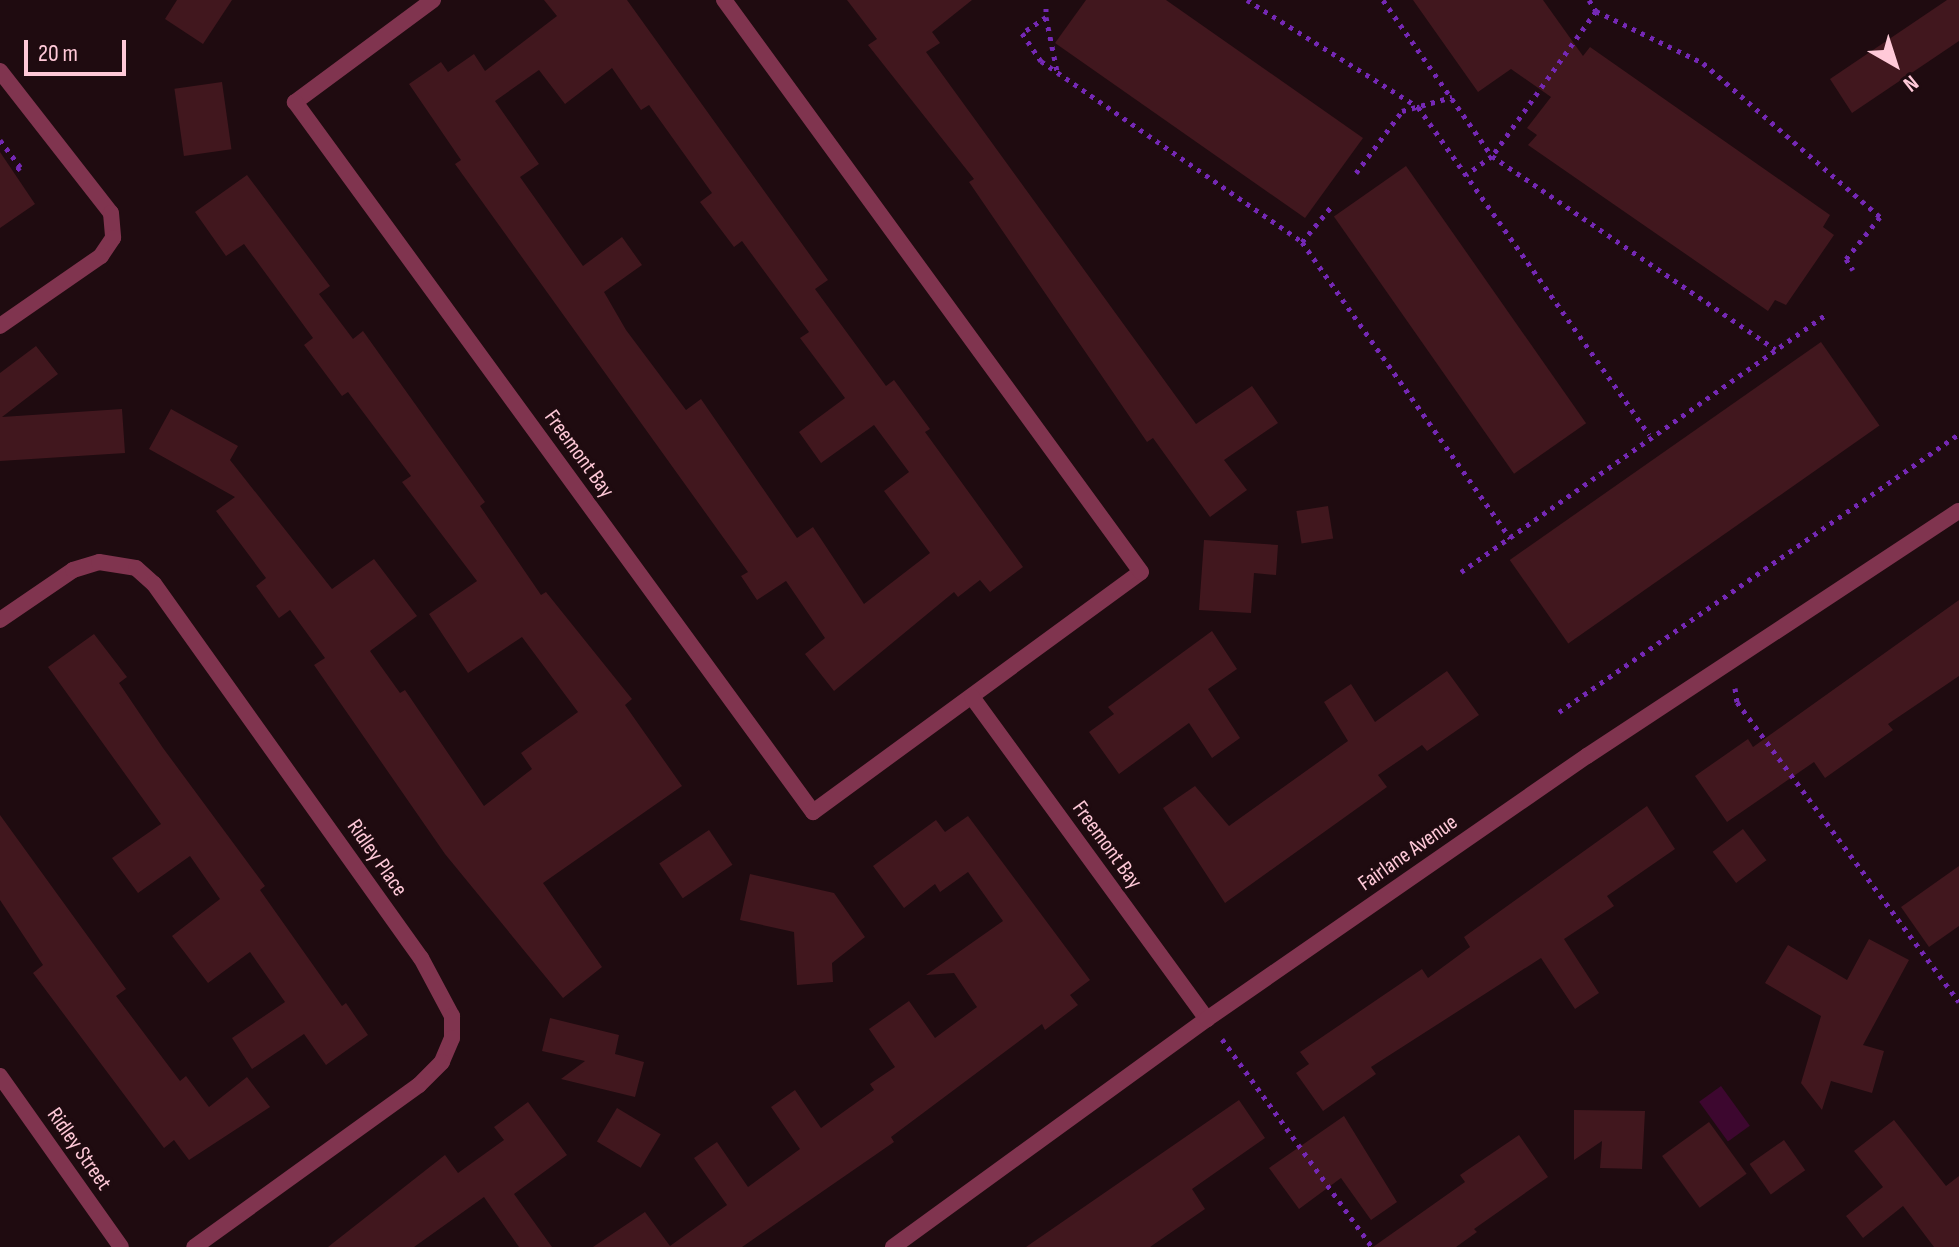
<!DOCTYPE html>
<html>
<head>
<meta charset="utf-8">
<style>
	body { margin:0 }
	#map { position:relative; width:1959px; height:1247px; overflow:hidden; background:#1f0b10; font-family:"Sofia Sans Condensed",sans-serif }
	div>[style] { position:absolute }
	.water>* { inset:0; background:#3d072f; transform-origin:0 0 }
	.building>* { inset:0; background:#41171e; transform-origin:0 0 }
	.path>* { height:5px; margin-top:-2.5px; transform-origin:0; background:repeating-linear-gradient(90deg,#7528b5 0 4px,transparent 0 10px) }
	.lane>* { height:16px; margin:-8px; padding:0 8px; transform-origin:8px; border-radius:8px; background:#80344f }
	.street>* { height:16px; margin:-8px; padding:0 8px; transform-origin:8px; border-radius:8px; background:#80344f }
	span { translate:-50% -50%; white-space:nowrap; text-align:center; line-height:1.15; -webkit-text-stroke:7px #1f0b10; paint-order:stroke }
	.street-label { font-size:22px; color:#ffc9d8 }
	.north { position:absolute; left:1855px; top:24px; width:80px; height:80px; -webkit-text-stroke:6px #1f0b10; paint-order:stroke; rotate:141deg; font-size:22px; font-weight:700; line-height:32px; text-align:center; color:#ffc9d8 }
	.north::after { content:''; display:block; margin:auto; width:28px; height:36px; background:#ffc9d8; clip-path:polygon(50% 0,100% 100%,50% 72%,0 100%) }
	.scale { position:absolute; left:24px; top:40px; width:102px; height:36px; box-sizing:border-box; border:4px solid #ffc9d8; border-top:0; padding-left:10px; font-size:24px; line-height:28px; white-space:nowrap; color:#ffc9d8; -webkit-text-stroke:6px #1f0b10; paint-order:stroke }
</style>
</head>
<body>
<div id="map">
	<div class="water">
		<div style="left:1721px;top:1086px;width:49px;height:27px;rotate:54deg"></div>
	</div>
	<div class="building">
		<div style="clip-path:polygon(177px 0,232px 0,203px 44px,165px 19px)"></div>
		<div style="clip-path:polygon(evenodd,544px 0,627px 0,828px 280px,815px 289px,886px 386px,894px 380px,930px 429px,925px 432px,1023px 567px,990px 592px,980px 580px,958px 597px,954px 592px,834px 691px,805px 654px,825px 638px,786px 581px,757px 600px,741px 576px,748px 572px,455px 164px,461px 160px,409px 84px,441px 62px,448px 72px,474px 54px,485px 71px,557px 16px,544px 0,612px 68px,641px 110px,649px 105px,712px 193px,700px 202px,734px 247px,742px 241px,809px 332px,800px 338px,845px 398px,799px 432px,821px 463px,874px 425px,909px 472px,884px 491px,930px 553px,864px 604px,813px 527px,797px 538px,701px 399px,686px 410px,626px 330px,604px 292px,642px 265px,622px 237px,583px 266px,520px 177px,539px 164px,495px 101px,539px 70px,565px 104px,612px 68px)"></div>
		<div style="clip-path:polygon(847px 0,972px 0,932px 32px,940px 43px,926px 52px,1196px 424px,1252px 386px,1278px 423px,1224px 460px,1247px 490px,1210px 517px,1153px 438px,1147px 442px,969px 182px,974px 179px,868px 45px,877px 39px)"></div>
		<div style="clip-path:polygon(1086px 0,1166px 0,1363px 138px,1305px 218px,1055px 43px)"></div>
		<div style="clip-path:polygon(1413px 0,1543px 0,1583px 56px,1590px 47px,1830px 215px,1823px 227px,1834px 235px,1786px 305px,1775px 300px,1768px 311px,1528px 145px,1537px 135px,1527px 128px,1551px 97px,1511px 69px,1478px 92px)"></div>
		<div style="clip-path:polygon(1947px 0,1959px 0,1959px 41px,1852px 113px,1830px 79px)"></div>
		<div style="left:222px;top:82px;width:68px;height:48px;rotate:82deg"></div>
		<div style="clip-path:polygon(0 152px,35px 204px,0 228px)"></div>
		<div style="left:1406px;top:166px;width:314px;height:88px;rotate:55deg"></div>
		<div style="clip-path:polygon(247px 175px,330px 286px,319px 294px,353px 339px,363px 331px,485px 502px,480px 506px,541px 595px,546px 592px,632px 699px,625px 705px,682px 786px,543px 883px,602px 967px,563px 998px,445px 854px,314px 665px,325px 658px,290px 610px,279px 618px,256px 586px,266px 578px,216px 511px,235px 497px,149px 449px,171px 409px,238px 446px,230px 460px,332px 589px,374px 559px,417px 616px,370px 651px,400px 693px,405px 690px,484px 806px,532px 769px,521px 753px,578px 712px,522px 637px,468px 673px,429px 614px,477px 581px,402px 482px,411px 476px,348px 392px,342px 396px,304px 345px,313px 338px,244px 244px,226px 256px,195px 212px)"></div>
		<div style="left:1821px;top:342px;width:102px;height:380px;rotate:55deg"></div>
		<div style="clip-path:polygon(36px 346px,58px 374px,2px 417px,122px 409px,125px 453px,0 461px,0 373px)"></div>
		<div style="left:1328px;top:506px;width:33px;height:32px;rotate:81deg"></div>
		<div style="clip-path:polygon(1204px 540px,1278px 545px,1276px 575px,1254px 573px,1251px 613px,1199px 610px)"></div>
		<div style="clip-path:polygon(1959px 600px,1959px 676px,1888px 724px,1893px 730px,1825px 778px,1814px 762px,1727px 822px,1695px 776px,1748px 739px,1753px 747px)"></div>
		<div style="clip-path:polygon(1212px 631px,1237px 669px,1208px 689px,1240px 738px,1212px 758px,1189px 723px,1119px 774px,1089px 732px,1114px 714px,1108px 707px)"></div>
		<div style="clip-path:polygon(94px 634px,127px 677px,119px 683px,163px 748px,265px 886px,260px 890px,342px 1006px,346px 1003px,368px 1035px,326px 1065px,304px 1034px,252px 1069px,232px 1038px,285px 1002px,250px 952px,208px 983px,172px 936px,220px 899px,190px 856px,138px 893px,112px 858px,161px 824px,48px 667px)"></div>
		<div style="clip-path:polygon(1447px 671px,1479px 715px,1427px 751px,1422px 745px,1378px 775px,1387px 787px,1225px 903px,1163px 808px,1195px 786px,1229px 826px,1348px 741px,1324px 702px,1351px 684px,1375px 722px)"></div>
		<div style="clip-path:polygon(1647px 806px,1675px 849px,1607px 896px,1614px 906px,1564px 939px,1599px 993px,1575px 1009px,1541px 958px,1371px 1067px,1376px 1074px,1323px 1111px,1296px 1073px,1309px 1064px,1300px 1052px,1422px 969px,1428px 978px,1470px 947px,1464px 937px)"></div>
		<div style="clip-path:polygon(0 815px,126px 989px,116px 996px,180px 1081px,186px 1076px,209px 1107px,247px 1077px,270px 1107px,189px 1160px,174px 1140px,164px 1148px,33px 973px,43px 965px,0 900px)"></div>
		<div style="clip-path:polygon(968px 816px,1090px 980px,1070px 995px,1078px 1005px,1045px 1030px,1042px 1024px,891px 1137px,894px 1142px,742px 1247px,593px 1247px,645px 1212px,670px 1246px,727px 1205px,694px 1158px,717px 1142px,748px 1187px,800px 1149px,771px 1107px,795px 1090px,821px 1128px,874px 1090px,870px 1084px,895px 1067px,869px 1029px,909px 1001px,935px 1038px,977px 1007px,954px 973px,926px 975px,1003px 921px,968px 872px,940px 892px,935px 884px,904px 908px,873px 866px,936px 820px,945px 832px)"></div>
		<div style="left:1743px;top:829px;width:39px;height:38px;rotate:53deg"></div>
		<div style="left:709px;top:830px;width:42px;height:60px;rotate:56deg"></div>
		<div style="clip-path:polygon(1959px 866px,1959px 926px,1929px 947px,1901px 907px)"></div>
		<div style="clip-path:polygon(750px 874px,834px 893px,865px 937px,832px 963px,833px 982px,797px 985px,794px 932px,740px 920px)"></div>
		<div style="clip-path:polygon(1869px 939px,1909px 960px,1863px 1045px,1884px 1051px,1872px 1093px,1831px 1081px,1822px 1110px,1801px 1083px,1821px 1016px,1765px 983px,1788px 945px,1847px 980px)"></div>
		<div style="clip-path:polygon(550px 1018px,619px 1035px,615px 1054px,644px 1062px,635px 1097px,561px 1079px,585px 1061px,542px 1051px)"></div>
		<div style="clip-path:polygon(1239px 1100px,1265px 1138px,1192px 1189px,1205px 1209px,1150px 1247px,1026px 1247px)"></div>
		<div style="clip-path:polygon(528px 1102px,567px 1155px,514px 1194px,552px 1247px,519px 1247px,484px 1197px,414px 1247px,328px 1247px,445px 1155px,458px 1173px,504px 1140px,494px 1127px)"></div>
		<div style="left:617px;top:1108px;width:51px;height:39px;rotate:31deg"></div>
		<div style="clip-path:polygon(1574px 1110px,1645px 1111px,1642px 1169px,1600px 1168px,1602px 1141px,1574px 1160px)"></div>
		<div style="clip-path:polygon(1344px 1116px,1397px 1202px,1371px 1220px,1341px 1178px,1299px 1209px,1269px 1168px)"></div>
		<div style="clip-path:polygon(1894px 1120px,1946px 1186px,1959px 1176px,1959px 1247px,1934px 1247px,1903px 1206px,1863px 1238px,1846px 1216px,1883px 1187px,1854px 1151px)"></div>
		<div style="left:1709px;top:1122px;width:64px;height:58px;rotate:54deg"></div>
		<div style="clip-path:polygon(1519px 1135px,1548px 1177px,1474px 1229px,1477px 1232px,1456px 1247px,1373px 1247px,1465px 1182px,1460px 1175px)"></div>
		<div style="left:1784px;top:1140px;width:37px;height:42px;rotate:55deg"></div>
	</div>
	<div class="path">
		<div style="left:1247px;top:0;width:202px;rotate:32deg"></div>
		<div style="left:1418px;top:107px;width:401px;rotate:54.8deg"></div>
		<div style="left:1383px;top:0;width:190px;rotate:55.1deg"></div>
		<div style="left:1492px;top:156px;width:32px;rotate:144deg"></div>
		<div style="left:1589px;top:0;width:13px;rotate:58deg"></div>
		<div style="left:1596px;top:11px;width:119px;rotate:25.9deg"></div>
		<div style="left:1703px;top:63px;width:235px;rotate:41deg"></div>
		<div style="left:1880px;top:217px;width:54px;rotate:129deg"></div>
		<div style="left:1846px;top:259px;width:13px;rotate:58deg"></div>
		<div style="left:1046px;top:8px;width:9px;rotate:90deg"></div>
		<div style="left:1046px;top:17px;width:29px;rotate:146deg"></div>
		<div style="left:1022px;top:33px;width:34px;rotate:56deg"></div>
		<div style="left:1041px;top:61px;width:318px;rotate:34.7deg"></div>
		<div style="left:1302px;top:242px;width:362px;rotate:54.9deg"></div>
		<div style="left:1596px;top:11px;width:178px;rotate:125.6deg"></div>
		<div style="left:1492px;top:156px;width:343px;rotate:34.3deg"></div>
		<div style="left:1046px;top:17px;width:60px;rotate:78.5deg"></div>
		<div style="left:0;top:140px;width:34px;rotate:53deg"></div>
		<div style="left:20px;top:167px;width:8px;rotate:140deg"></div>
		<div style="left:1356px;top:173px;width:77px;rotate:-53.4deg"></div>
		<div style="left:1402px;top:111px;width:52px;rotate:-15.6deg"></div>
		<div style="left:1302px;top:242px;width:45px;rotate:-50.4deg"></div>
		<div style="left:1461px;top:572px;width:446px;rotate:-35.2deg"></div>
		<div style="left:1735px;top:688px;width:14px;rotate:82deg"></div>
		<div style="left:1737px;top:702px;width:373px;rotate:53.5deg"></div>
		<div style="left:1559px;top:712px;width:487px;rotate:-34.8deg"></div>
		<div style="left:1222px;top:1039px;width:256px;rotate:54.2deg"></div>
	</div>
	<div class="lane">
		<div style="left:0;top:71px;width:180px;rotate:52deg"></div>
		<div style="left:111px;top:213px;width:25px;rotate:85deg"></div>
		<div style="left:113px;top:238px;width:22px;rotate:124deg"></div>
		<div style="left:101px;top:256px;width:123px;rotate:145.3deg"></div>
	</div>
	<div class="street">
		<div style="left:433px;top:0;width:172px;rotate:143.5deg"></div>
		<div style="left:295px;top:102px;width:879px;rotate:53.89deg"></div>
		<div style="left:813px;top:812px;width:406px;rotate:-36.2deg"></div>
		<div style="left:1141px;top:572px;width:708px;rotate:-126.09deg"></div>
		<div style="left:0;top:620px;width:88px;rotate:-34.4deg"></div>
		<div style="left:73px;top:570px;width:27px;rotate:-17deg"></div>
		<div style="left:99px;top:562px;width:37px;rotate:9deg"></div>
		<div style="left:136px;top:568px;width:24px;rotate:42deg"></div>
		<div style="left:154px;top:584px;width:460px;rotate:54.5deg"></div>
		<div style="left:421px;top:958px;width:66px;rotate:61.9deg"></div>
		<div style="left:452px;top:1016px;width:22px;rotate:90deg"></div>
		<div style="left:452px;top:1038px;width:26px;rotate:113deg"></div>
		<div style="left:442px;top:1062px;width:33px;rotate:135deg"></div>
		<div style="left:419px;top:1085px;width:277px;rotate:144.2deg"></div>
		<div style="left:972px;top:697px;width:399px;rotate:53.9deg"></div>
		<div style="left:0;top:1076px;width:209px;rotate:54.7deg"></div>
		<div style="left:893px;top:1247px;width:388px;rotate:-36deg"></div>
		<div style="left:1207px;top:1019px;width:462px;rotate:-34.7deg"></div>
		<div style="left:1587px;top:756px;width:445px;rotate:-33.4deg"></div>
	</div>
	<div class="street-label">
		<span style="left:579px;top:454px;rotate:54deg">Freemont Bay</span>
		<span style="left:1107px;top:845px;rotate:54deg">Freemont Bay</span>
		<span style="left:1408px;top:853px;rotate:-35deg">Fairlane Avenue</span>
		<span style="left:377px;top:858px;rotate:55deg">Ridley Place</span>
		<span style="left:79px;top:1149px;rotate:55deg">Ridley Street</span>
	</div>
	<div class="north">N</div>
	<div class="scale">20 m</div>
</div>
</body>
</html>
